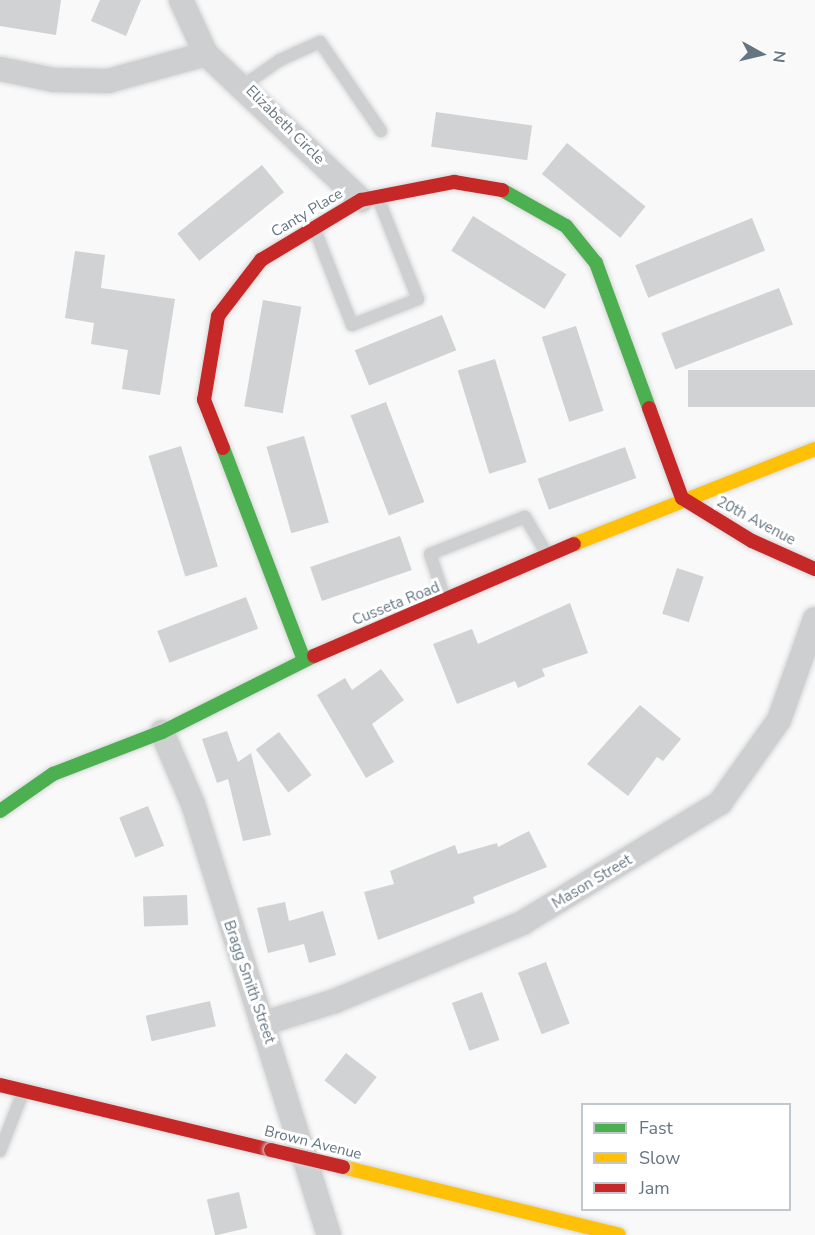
<!DOCTYPE html>
<html>
<head>
<meta charset="utf-8">
<style>
	body { margin:0 }
	#map { position:relative; width:815px; height:1235px; overflow:hidden; background:#f9f9f9; font-family:"Nunito Sans",sans-serif }
	div>[style] { position:absolute }
	.building>* { inset:0; background:#d0d2d3; transform-origin:0 0 }
	.roads { filter:drop-shadow(0 0 2px #d5d6d7) drop-shadow(0 0 2px #d5d6d7) }
	.lane>* { height:12px; margin:-6px; padding:0 6px; transform-origin:6px; border-radius:6px; background:#cecfd0 }
	.street>* { height:24px; margin:-12px; padding:0 12px; transform-origin:12px; border-radius:12px; background:#cecfd0 }
	.fast>* { height:14px; margin:-7px; padding:0 7px; transform-origin:7px; border-radius:7px; background:#4caf50 }
	.slow>* { height:14px; margin:-7px; padding:0 7px; transform-origin:7px; border-radius:7px; background:#ffc107 }
	.jam>* { height:14px; margin:-7px; padding:0 7px; transform-origin:7px; border-radius:7px; background:#c62828 }
	.bridges { filter:drop-shadow(0 0 2px #d5d6d7) drop-shadow(0 0 2px #d5d6d7) }
	.jam-bridge>* { height:14px; margin:-7px; padding:0 7px; transform-origin:7px; border-radius:7px; background:#c62828 }
	span { translate:-50% -50%; white-space:nowrap; text-align:center; line-height:1.15; -webkit-text-stroke:6px #fff; paint-order:stroke }
	.street-label { font-size:15px; color:#657683 }
	.legend { position:absolute; left:581px; top:1103px; width:210px; height:108px; box-sizing:border-box; background:#fff; border:2px solid #c1c8cd; margin:0; padding:8px 10px; list-style:none; font-size:18px; color:#657683 }
	.legend li { display:flex; align-items:center; gap:12px; height:30px }
	.legend b { width:30px; border:2px solid #c1c8cd }
	.north { position:absolute; left:731px; top:24px; width:60px; height:60px; -webkit-text-stroke:4px #fff; paint-order:stroke; rotate:98deg; font-size:16px; font-weight:700; line-height:24px; text-align:center; color:#657683 }
	.north::after { content:''; display:block; margin:auto; width:21px; height:27px; background:#657683; clip-path:polygon(50% 0,100% 100%,50% 72%,0 100%) }
</style>
</head>
<body>
<div id="map">
	<div class="building">
		<div style="clip-path:polygon(0 0,61px 0,56px 35px,0 26px)"></div>
		<div style="clip-path:polygon(100px 0,141px 0,126px 36px,91px 21px)"></div>
		<div style="left:436px;top:112px;width:97px;height:35px;rotate:8deg"></div>
		<div style="left:567px;top:143px;width:101px;height:40px;rotate:39deg"></div>
		<div style="left:262px;top:165px;width:35px;height:109px;rotate:51deg"></div>
		<div style="left:473px;top:216px;width:110px;height:41px;rotate:32deg"></div>
		<div style="left:752px;top:218px;width:35px;height:126px;rotate:68deg"></div>
		<div style="clip-path:polygon(75px 251px,105px 255px,101px 288px,175px 299px,160px 395px,122px 389px,128px 350px,91px 344px,94px 323px,65px 318px)"></div>
		<div style="left:779px;top:288px;width:39px;height:126px;rotate:69deg"></div>
		<div style="left:263px;top:300px;width:39px;height:108px;rotate:10deg"></div>
		<div style="left:442px;top:315px;width:38px;height:94px;rotate:68deg"></div>
		<div style="left:576px;top:326px;width:89px;height:36px;rotate:72deg"></div>
		<div style="left:495px;top:359px;width:108px;height:39px;rotate:73deg"></div>
		<div style="left:815px;top:370px;width:37px;height:127px;rotate:90deg"></div>
		<div style="left:386px;top:402px;width:107px;height:38px;rotate:69deg"></div>
		<div style="left:304px;top:436px;width:90px;height:39px;rotate:74deg"></div>
		<div style="left:181px;top:446px;width:126px;height:34px;rotate:73deg"></div>
		<div style="left:625px;top:447px;width:33px;height:93px;rotate:70deg"></div>
		<div style="left:400px;top:536px;width:36px;height:95px;rotate:71deg"></div>
		<div style="left:677px;top:568px;width:28px;height:48px;rotate:18deg"></div>
		<div style="left:246px;top:597px;width:34px;height:95px;rotate:69deg"></div>
		<div style="clip-path:polygon(570px 603px,588px 653px,542px 669px,545px 676px,518px 688px,515px 681px,457px 704px,433px 644px,472px 629px,478px 644px)"></div>
		<div style="clip-path:polygon(381px 669px,404px 700px,372px 724px,394px 762px,366px 778px,317px 695px,345px 678px,352px 690px)"></div>
		<div style="clip-path:polygon(640px 705px,681px 739px,663px 761px,657px 757px,628px 796px,587px 764px)"></div>
		<div style="clip-path:polygon(227px 731px,238px 762px,251px 753px,271px 835px,243px 841px,228px 779px,217px 783px,202px 739px)"></div>
		<div style="left:279px;top:732px;width:54px;height:29px;rotate:53deg"></div>
		<div style="left:148px;top:806px;width:43px;height:31px;rotate:68deg"></div>
		<div style="clip-path:polygon(529px 831px,547px 867px,473px 897px,475px 903px,378px 940px,364px 892px,394px 884px,390px 871px,455px 845px,458px 854px,497px 843px,498px 847px)"></div>
		<div style="left:187px;top:895px;width:30px;height:44px;rotate:88deg"></div>
		<div style="clip-path:polygon(285px 902px,289px 921px,323px 911px,336px 955px,309px 963px,304px 944px,268px 953px,257px 908px)"></div>
		<div style="left:546px;top:962px;width:66px;height:30px;rotate:69deg"></div>
		<div style="left:482px;top:992px;width:51px;height:32px;rotate:70deg"></div>
		<div style="left:210px;top:1001px;width:26px;height:66px;rotate:77deg"></div>
		<div style="left:346px;top:1053px;width:39px;height:35px;rotate:38deg"></div>
		<div style="left:239px;top:1192px;width:37px;height:33px;rotate:77deg"></div>
	</div>
	<div class="roads">
		<div class="lane">
			<div style="left:244px;top:85px;width:44px;rotate:-34.8deg"></div>
			<div style="left:280px;top:60px;width:44px;rotate:-24.2deg"></div>
			<div style="left:320px;top:42px;width:108px;rotate:55.6deg"></div>
			<div style="left:315px;top:230px;width:102px;rotate:68.7deg"></div>
			<div style="left:352px;top:325px;width:71px;rotate:-21.5deg"></div>
			<div style="left:418px;top:299px;width:109px;rotate:-111.6deg"></div>
			<div style="left:445px;top:599px;width:47px;rotate:-108.4deg"></div>
			<div style="left:430px;top:554px;width:102px;rotate:-21.3deg"></div>
			<div style="left:525px;top:517px;width:43px;rotate:59.3deg"></div>
			<div style="left:0;top:1151px;width:63px;rotate:-68.7deg"></div>
		</div>
		<div class="street">
			<div style="left:181px;top:0;width:60px;rotate:65.2deg"></div>
			<div style="left:206px;top:54px;width:213px;rotate:43.3deg"></div>
			<div style="left:0;top:69px;width:55px;rotate:11.5deg"></div>
			<div style="left:54px;top:80px;width:54px;rotate:1.1deg"></div>
			<div style="left:108px;top:81px;width:102px;rotate:-15.4deg"></div>
			<div style="left:162px;top:732px;width:78px;rotate:66.7deg"></div>
			<div style="left:193px;top:804px;width:452px;rotate:72.5deg"></div>
			<div style="left:262px;top:1024px;width:77px;rotate:-17.5deg"></div>
			<div style="left:335px;top:1001px;width:203px;rotate:-22.6deg"></div>
			<div style="left:522px;top:923px;width:232px;rotate:-31.2deg"></div>
			<div style="left:720px;top:803px;width:102px;rotate:-54.6deg"></div>
			<div style="left:779px;top:720px;width:107px;rotate:-70.4deg"></div>
		</div>
		<div class="fast">
			<div style="left:502px;top:190px;width:73px;rotate:29.4deg"></div>
			<div style="left:566px;top:226px;width:48px;rotate:51deg"></div>
			<div style="left:596px;top:263px;width:154px;rotate:69.9deg"></div>
			<div style="left:223px;top:448px;width:227px;rotate:69.1deg"></div>
			<div style="left:0;top:811px;width:65px;rotate:-34.9deg"></div>
			<div style="left:53px;top:774px;width:117px;rotate:-21.1deg"></div>
			<div style="left:162px;top:732px;width:170px;rotate:-26.6deg"></div>
		</div>
		<div class="slow">
			<div style="left:574px;top:544px;width:259px;rotate:-21.5deg"></div>
			<div style="left:343px;top:1167px;width:284px;rotate:13.8deg"></div>
		</div>
		<div class="jam">
			<div style="left:649px;top:408px;width:96px;rotate:69.9deg"></div>
			<div style="left:682px;top:498px;width:82px;rotate:31.6deg"></div>
			<div style="left:752px;top:541px;width:69px;rotate:24deg"></div>
			<div style="left:223px;top:448px;width:52px;rotate:-111.6deg"></div>
			<div style="left:204px;top:400px;width:85px;rotate:-80.5deg"></div>
			<div style="left:218px;top:316px;width:71px;rotate:-52.5deg"></div>
			<div style="left:261px;top:260px;width:117px;rotate:-31deg"></div>
			<div style="left:361px;top:200px;width:95px;rotate:-11deg"></div>
			<div style="left:454px;top:182px;width:49px;rotate:9.5deg"></div>
			<div style="left:314px;top:656px;width:283px;rotate:-23.3deg"></div>
			<div style="left:0;top:1085px;width:279px;rotate:13.5deg"></div>
		</div>
	</div>
	<div class="bridges">
		<div class="jam-bridge">
			<div style="left:271px;top:1150px;width:74px;rotate:13.3deg"></div>
		</div>
	</div>
	<div class="street-label">
		<span style="left:285px;top:125px;rotate:45deg">Elizabeth Circle</span>
		<span style="left:307px;top:213px;rotate:-31deg">Canty Place</span>
		<span style="left:756px;top:521px;rotate:28deg">20th Avenue</span>
		<span style="left:396px;top:604px;rotate:-22deg">Cusseta Road</span>
		<span style="left:592px;top:882px;rotate:-31deg">Mason Street</span>
		<span style="left:249px;top:982px;rotate:71deg">Bragg Smith Street</span>
		<span style="left:313px;top:1143px;rotate:14deg">Brown Avenue</span>
	</div>
	<ul class="legend">
	<li><b style="height:8px;background:#4caf50"></b>Fast</li>
	<li><b style="height:8px;background:#ffc107"></b>Slow</li>
	<li><b style="height:8px;background:#c62828"></b>Jam</li>
	</ul>
	<div class="north">N</div>
</div>
</body>
</html>
